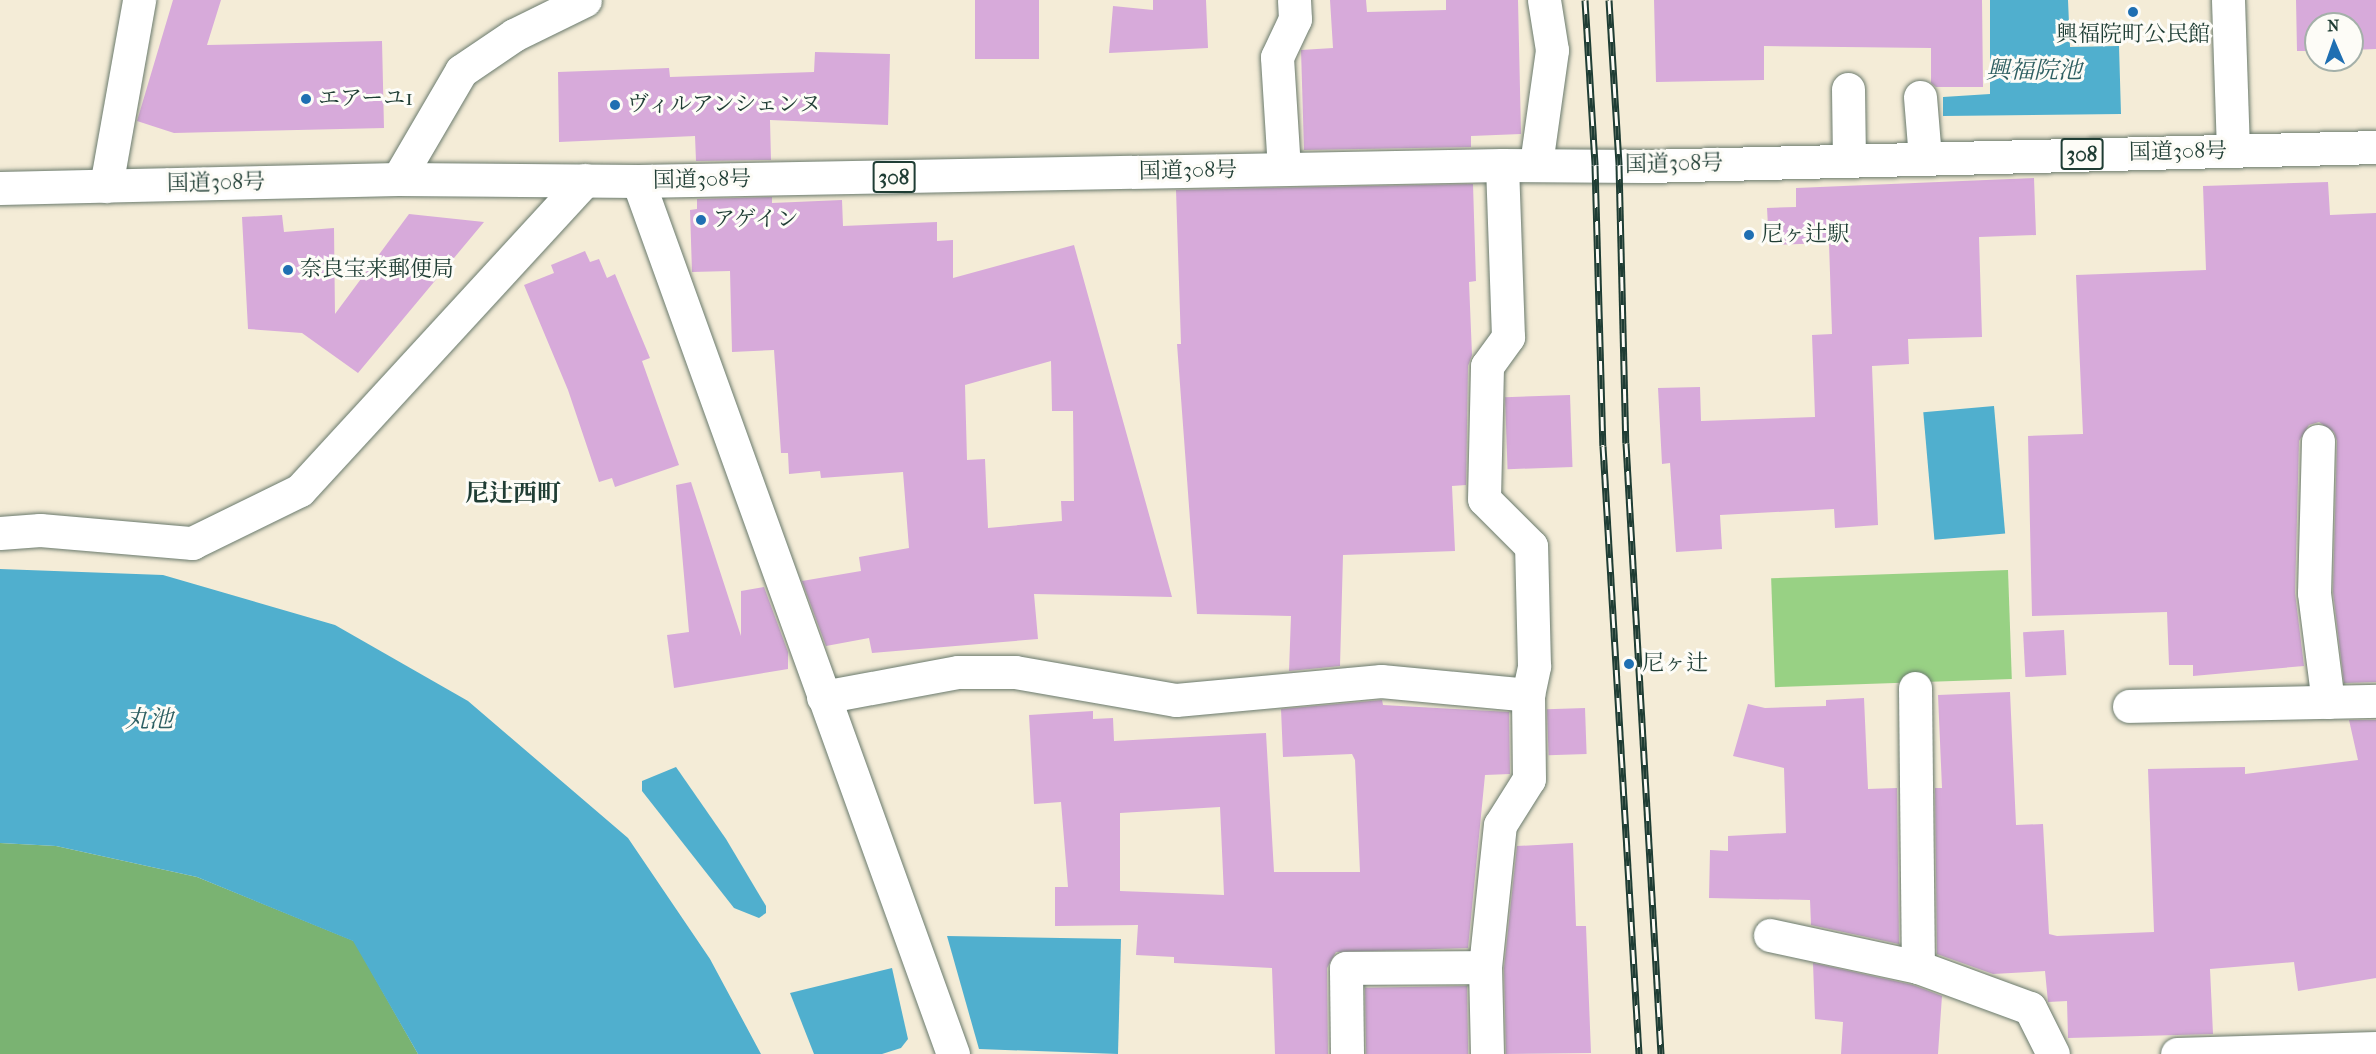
<!DOCTYPE html>
<html>
<head>
<meta charset="utf-8">
<style>
	body { margin:0 }
	#map { position:relative; width:2376px; height:1054px; overflow:hidden; background:#f4ecd7; font-family:"IM FELL French Canon","Noto Serif JP",serif }
	div>[style] { position:absolute }
	.green>* { inset:0; background:#98d184; transform-origin:0 0 }
	.forest>* { inset:0; background:#7ab372 }
	.water>* { inset:0; background:#50afce; transform-origin:0 0 }
	.building>* { inset:0; background:#d7aada; transform-origin:0 0 }
	.roads { filter:drop-shadow(0 0 2px #6a7a6d) drop-shadow(0 0 2px #6a7a6d) }
	.minor>* { height:33px; margin:-16.5px; padding:0 16.5px; transform-origin:16.5px; border-radius:16.5px; background:#fff }
	.highway>* { height:33px; margin:-16.5px; padding:0 16.5px; transform-origin:16.5px; border-radius:16.5px; background:#fff }
	.rail>* { height:7px; margin-top:-3.5px; transform-origin:0; background:repeating-linear-gradient(90deg,#fdfcf7 0 14px,#1f3d34 0 28px); box-sizing:border-box; border-block:2px solid #1f3d34 }
	.dots>* { width:16px; height:16px; translate:-50% -50%; box-sizing:border-box; border:3px solid #fdfcf7; border-radius:50% }
	span { translate:-50% -50%; white-space:nowrap; text-align:center; line-height:1.15; -webkit-text-stroke:6px #fdfcf7; paint-order:stroke }
	.shield-label span { padding:2px 4px; background:#fdfcf7; border:2px solid; border-radius:4px; -webkit-text-stroke-width:0 }
	.shield-label { font-size:21px; color:#1f3d34; font-weight:700 }
	.poi-label { font-size:22px; color:#1f3d34 }
	.left { translate:0 -50%; text-align:left }
	.street-label { font-size:22px; color:#1f3d34 }
	.water-label { font-size:24px; color:#2e5f62; font-style:italic }
	.neighbourhood-label { font-size:24px; color:#1f3d34; font-weight:700 }
	.north { position:absolute; left:2304px; top:12px; width:60px; height:60px; box-sizing:border-box; background:#fdfcf7; border:2px solid #a4b0a9; border-radius:50%; rotate:358deg; font-size:16px; font-weight:700; line-height:24px; text-align:center; color:#1f3d34 }
	.north::after { content:''; display:block; margin:auto; width:21px; height:27px; background:#1f6fb2; clip-path:polygon(50% 0,100% 100%,50% 72%,0 100%) }
</style>
</head>
<body>
<div id="map">
	<div class="green">
		<div style="left:2008px;top:570px;width:109px;height:237px;rotate:88deg"></div>
	</div>
	<div class="forest">
		<div style="clip-path:polygon(0 843px,56px 846px,197px 877px,354px 941px,418px 1054px,0 1054px)"></div>
	</div>
	<div class="water">
		<div style="clip-path:polygon(1990px 0,2068px 0,2070px 47px,2119px 46px,2121px 114px,1943px 116px,1943px 97px,1990px 94px)"></div>
		<div style="left:1994px;top:406px;width:128px;height:71px;rotate:85deg"></div>
		<div style="clip-path:polygon(0 569px,163px 575px,335px 625px,468px 701px,628px 838px,710px 959px,761px 1054px,418px 1054px,353px 941px,197px 877px,56px 846px,0 843px)"></div>
		<div style="clip-path:polygon(676px 767px,726px 839px,766px 906px,766px 913px,759px 918px,734px 908px,642px 791px,642px 781px)"></div>
		<div style="clip-path:polygon(947px 936px,1121px 939px,1118px 1054px,979px 1049px)"></div>
		<div style="clip-path:polygon(892px 968px,908px 1039px,901px 1048px,882px 1054px,814px 1054px,790px 993px)"></div>
	</div>
	<div class="building">
		<div style="clip-path:polygon(173px 0,221px 0,207px 45px,382px 41px,384px 128px,174px 133px,137px 121px)"></div>
		<div style="left:975px;top:0;width:64px;height:59px"></div>
		<div style="clip-path:polygon(1153px 0,1206px 0,1208px 48px,1109px 53px,1113px 6px,1153px 10px)"></div>
		<div style="clip-path:polygon(1330px 0,1366px 0,1367px 12px,1446px 10px,1446px 0,1518px 0,1521px 134px,1471px 136px,1471px 147px,1304px 150px,1301px 50px,1333px 48px)"></div>
		<div style="clip-path:polygon(1654px 0,1982px 0,1983px 87px,1936px 87px,1931px 83px,1931px 48px,1764px 46px,1764px 80px,1656px 82px)"></div>
		<div style="clip-path:polygon(2296px 0,2376px 0,2376px 49px,2352px 50px,2352px 24px,2316px 24px,2316px 51px,2297px 51px)"></div>
		<div style="clip-path:polygon(815px 52px,890px 54px,888px 125px,770px 120px,771px 160px,696px 161px,695px 136px,559px 142px,558px 72px,669px 68px,670px 77px,814px 72px)"></div>
		<div style="clip-path:polygon(2034px 178px,2036px 235px,1979px 237px,1982px 337px,1908px 339px,1909px 364px,1872px 366px,1878px 525px,1835px 528px,1834px 509px,1720px 515px,1722px 549px,1676px 552px,1670px 463px,1662px 464px,1658px 388px,1700px 387px,1701px 421px,1815px 417px,1812px 335px,1832px 334px,1829px 243px,1769px 245px,1767px 208px,1796px 207px,1796px 188px)"></div>
		<div style="clip-path:polygon(2328px 182px,2330px 215px,2376px 213px,2376px 682px,2344px 683px,2333px 592px,2337px 441px,2334px 432px,2319px 422px,2309px 425px,2299px 441px,2295px 593px,2304px 666px,2193px 676px,2193px 665px,2169px 665px,2167px 612px,2032px 616px,2028px 436px,2083px 434px,2076px 275px,2206px 270px,2203px 186px)"></div>
		<div style="clip-path:polygon(1473px 184px,1476px 281px,1469px 282px,1472px 355px,1468px 366px,1466px 485px,1452px 486px,1455px 551px,1343px 555px,1340px 666px,1289px 671px,1291px 616px,1197px 614px,1177px 344px,1181px 344px,1176px 190px)"></div>
		<div style="clip-path:polygon(evenodd,772px 197px,772px 203px,842px 200px,843px 226px,937px 222px,937px 241px,953px 240px,953px 278px,1074px 245px,1172px 597px,1034px 594px,1038px 639px,872px 653px,869px 638px,826px 646px,802px 581px,861px 571px,859px 557px,909px 548px,903px 472px,821px 478px,820px 471px,789px 474px,788px 453px,781px 453px,774px 350px,732px 352px,730px 271px,692px 272px,690px 210px,697px 209px,697px 199px,772px 197px,1051px 361px,1052px 411px,1073px 411px,1074px 501px,1061px 501px,1062px 521px,988px 528px,985px 459px,967px 460px,965px 385px,1051px 361px)"></div>
		<div style="clip-path:polygon(409px 214px,484px 222px,358px 373px,302px 333px,248px 329px,242px 217px,282px 215px,284px 232px,334px 228px,335px 314px)"></div>
		<div style="clip-path:polygon(585px 251px,590px 262px,599px 259px,607px 278px,615px 274px,650px 358px,642px 361px,679px 465px,615px 487px,612px 478px,599px 482px,568px 390px,524px 285px,554px 273px,551px 265px)"></div>
		<div style="left:1570px;top:395px;width:72px;height:65px;rotate:88deg"></div>
		<div style="clip-path:polygon(691px 482px,741px 636px,741px 591px,764px 587px,788px 652px,788px 669px,674px 688px,667px 635px,689px 632px,676px 485px)"></div>
		<div style="left:2064px;top:630px;width:45px;height:41px;rotate:87deg"></div>
		<div style="clip-path:polygon(2010px 692px,2016px 825px,2043px 824px,2049px 934px,2057px 936px,2154px 932px,2148px 769px,2245px 767px,2245px 774px,2358px 760px,2349px 720px,2376px 720px,2376px 978px,2298px 991px,2294px 962px,2210px 969px,2213px 1034px,2068px 1038px,2067px 1001px,2048px 1002px,2045px 971px,1993px 974px,1937px 954px,1935px 788px,1942px 788px,1938px 695px)"></div>
		<div style="clip-path:polygon(1864px 698px,1868px 789px,1897px 788px,1899px 944px,1811px 925px,1810px 900px,1709px 898px,1710px 850px,1728px 851px,1728px 836px,1786px 833px,1784px 768px,1733px 756px,1748px 704px,1765px 708px,1826px 706px,1826px 700px)"></div>
		<div style="clip-path:polygon(evenodd,1382px 700px,1383px 705px,1509px 712px,1510px 774px,1485px 775px,1468px 948px,1336px 952px,1327px 968px,1328px 1054px,1275px 1054px,1272px 968px,1174px 963px,1174px 957px,1136px 955px,1138px 925px,1055px 926px,1055px 887px,1068px 887px,1061px 802px,1034px 804px,1029px 715px,1093px 711px,1093px 719px,1113px 718px,1114px 741px,1266px 733px,1274px 872px,1360px 872px,1355px 760px,1352px 754px,1283px 757px,1281px 709px,1382px 700px,1220px 807px,1224px 895px,1120px 891px,1120px 813px,1220px 807px)"></div>
		<div style="left:1585px;top:708px;width:46px;height:38px;rotate:88deg"></div>
		<div style="clip-path:polygon(1573px 843px,1576px 926px,1586px 926px,1591px 1053px,1506px 1054px,1504px 968px,1517px 846px)"></div>
		<div style="clip-path:polygon(1813px 963px,1913px 985px,1942px 996px,1938px 1054px,1841px 1054px,1843px 1022px,1815px 1019px)"></div>
		<div style="left:1467px;top:986px;width:68px;height:102px;rotate:89deg"></div>
	</div>
	<div class="roads">
		<div class="minor">
			<div style="left:2228px;top:0;width:151px;rotate:88.1deg"></div>
			<div style="left:1848px;top:89px;width:70px;rotate:89.2deg"></div>
			<div style="left:1920px;top:97px;width:61px;rotate:85.3deg"></div>
			<div style="left:1536px;top:164px;width:115px;rotate:-82deg"></div>
			<div style="left:1552px;top:50px;width:51px;rotate:-99.1deg"></div>
			<div style="left:1284px;top:169px;width:112px;rotate:-93.6deg"></div>
			<div style="left:1277px;top:57px;width:42px;rotate:-64.7deg"></div>
			<div style="left:1295px;top:19px;width:19px;rotate:-93deg"></div>
			<div style="left:398px;top:179px;width:125px;rotate:-59.7deg"></div>
			<div style="left:461px;top:71px;width:64px;rotate:-34.2deg"></div>
			<div style="left:514px;top:35px;width:79px;rotate:-26.2deg"></div>
			<div style="left:638px;top:181px;width:928px;rotate:70.16deg"></div>
			<div style="left:106px;top:186px;width:189px;rotate:-79.9deg"></div>
			<div style="left:2318px;top:441px;width:152px;rotate:91.5deg"></div>
			<div style="left:2314px;top:593px;width:110px;rotate:82.7deg"></div>
			<div style="left:0;top:533px;width:40px;rotate:-4.3deg"></div>
			<div style="left:40px;top:530px;width:153px;rotate:4.9deg"></div>
			<div style="left:192px;top:543px;width:120px;rotate:-26.1deg"></div>
			<div style="left:300px;top:490px;width:421px;rotate:-47.4deg"></div>
			<div style="left:1915px;top:688px;width:279px;rotate:89.4deg"></div>
			<div style="left:1918px;top:967px;width:119px;rotate:20.1deg"></div>
			<div style="left:2030px;top:1008px;width:51px;rotate:63.4deg"></div>
			<div style="left:823px;top:697px;width:137px;rotate:-10.5deg"></div>
			<div style="left:958px;top:672px;width:57px"></div>
			<div style="left:1015px;top:672px;width:163px;rotate:9.9deg"></div>
			<div style="left:1176px;top:700px;width:206px;rotate:-5.3deg"></div>
			<div style="left:1381px;top:681px;width:148px;rotate:5.4deg"></div>
			<div style="left:2129px;top:706px;width:247px;rotate:-1.2deg"></div>
			<div style="left:1770px;top:935px;width:151px;rotate:12.2deg"></div>
			<div style="left:1347px;top:1054px;width:86px;rotate:-90.7deg"></div>
			<div style="left:1346px;top:968px;width:139px;rotate:-0.4deg"></div>
			<div style="left:1487px;top:1054px;width:87px;rotate:-91.3deg"></div>
			<div style="left:1485px;top:967px;width:143px;rotate:-84deg"></div>
			<div style="left:1500px;top:825px;width:54px;rotate:-57.8deg"></div>
			<div style="left:1529px;top:779px;width:84px;rotate:-90.7deg"></div>
			<div style="left:1528px;top:695px;width:30px;rotate:-78deg"></div>
			<div style="left:1534px;top:666px;width:120px;rotate:-91.4deg"></div>
			<div style="left:1531px;top:546px;width:66px;rotate:-135deg"></div>
			<div style="left:1484px;top:499px;width:133px;rotate:-88.7deg"></div>
			<div style="left:1487px;top:366px;width:36px;rotate:-54deg"></div>
			<div style="left:1508px;top:337px;width:172px;rotate:-92deg"></div>
			<div style="left:2177px;top:1054px;width:199px;rotate:-1.7deg"></div>
		</div>
		<div class="highway">
			<div style="left:0;top:188px;width:398px;rotate:-1.3deg"></div>
			<div style="left:398px;top:179px;width:240px;rotate:0.5deg"></div>
			<div style="left:638px;top:181px;width:864px;rotate:-1.06deg"></div>
			<div style="left:1502px;top:165px;width:145px;rotate:0.4deg"></div>
			<div style="left:1647px;top:166px;width:729px;rotate:-1.49deg"></div>
		</div>
	</div>
	<div class="rail">
		<div style="left:1585px;top:0;width:165px;rotate:86.5deg"></div>
		<div style="left:1595px;top:165px;width:281px;rotate:88.4deg"></div>
		<div style="left:1603px;top:446px;width:609px;rotate:86.61deg"></div>
		<div style="left:1609px;top:0;width:165px;rotate:86.5deg"></div>
		<div style="left:1619px;top:165px;width:278px;rotate:88.6deg"></div>
		<div style="left:1626px;top:443px;width:612px;rotate:86.72deg"></div>
	</div>
	<div class="dots">
		<div style="left:2133px;top:12px;background:#1f6fb2"></div>
		<div style="left:306px;top:99px;background:#1f6fb2"></div>
		<div style="left:615px;top:105px;background:#1f6fb2"></div>
		<div style="left:701px;top:220px;background:#1f6fb2"></div>
		<div style="left:1749px;top:235px;background:#1f6fb2"></div>
		<div style="left:288px;top:270px;background:#1f6fb2"></div>
		<div style="left:1629px;top:664px;background:#1f6fb2"></div>
	</div>
	<div class="shield-label">
		<span style="left:2082px;top:154px">308</span>
		<span style="left:894px;top:177px">308</span>
	</div>
	<div class="poi-label">
		<span style="left:2133px;top:35px">興福院町公民館</span>
		<span class="left" style="left:318px;top:99px">エアーユ1</span>
		<span class="left" style="left:627px;top:105px">ヴィルアンシェンヌ</span>
		<span class="left" style="left:713px;top:220px">アゲイン</span>
		<span class="left" style="left:1761px;top:235px">尼ヶ辻駅</span>
		<span class="left" style="left:300px;top:270px">奈良宝来郵便局</span>
		<span class="left" style="left:1642px;top:664px">尼ヶ辻</span>
	</div>
	<div class="street-label">
		<span style="left:2178px;top:152px;rotate:-1deg">国道308号</span>
		<span style="left:1674px;top:164px;rotate:-1deg">国道308号</span>
		<span style="left:1188px;top:171px;rotate:-1deg">国道308号</span>
		<span style="left:702px;top:180px;rotate:-1deg">国道308号</span>
		<span style="left:216px;top:183px;rotate:-1deg">国道308号</span>
	</div>
	<div class="water-label">
		<span style="left:2034px;top:71px">興福院池</span>
		<span style="left:149px;top:720px">丸池</span>
	</div>
	<div class="neighbourhood-label">
		<span style="left:513px;top:494px">尼辻西町</span>
	</div>
	<div class="north">N</div>
</div>
</body>
</html>
